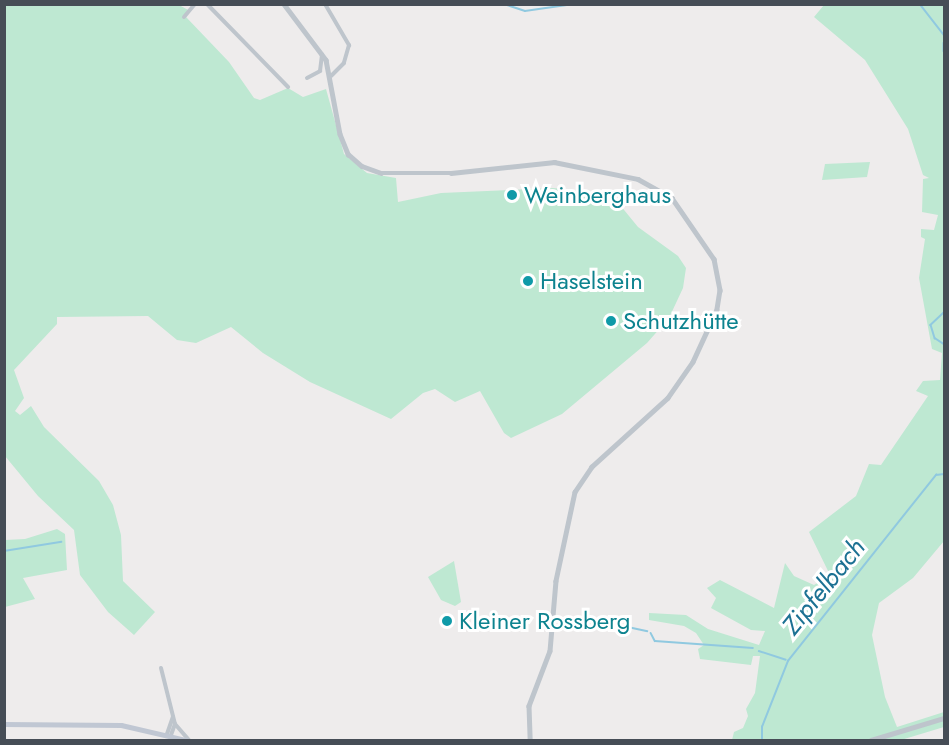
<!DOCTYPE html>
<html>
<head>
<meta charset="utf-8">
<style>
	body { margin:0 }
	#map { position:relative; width:949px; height:745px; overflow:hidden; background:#eeecec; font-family:Jost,sans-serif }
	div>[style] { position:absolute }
	.green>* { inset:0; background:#bee8d2 }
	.stream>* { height:1.5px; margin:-0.75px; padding:0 0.75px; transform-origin:0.75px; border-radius:0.75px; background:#90c9e0 }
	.minor>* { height:4px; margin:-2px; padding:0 2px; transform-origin:2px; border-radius:2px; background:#bec5cc }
	.tertiary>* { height:4.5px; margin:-2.25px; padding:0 2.25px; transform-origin:2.25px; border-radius:2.25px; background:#bec5cc }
	.secondary>* { height:5px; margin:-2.5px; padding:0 2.5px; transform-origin:2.5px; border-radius:2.5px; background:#c0c7d3 }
	.dots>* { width:16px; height:16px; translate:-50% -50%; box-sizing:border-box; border:3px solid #fff; border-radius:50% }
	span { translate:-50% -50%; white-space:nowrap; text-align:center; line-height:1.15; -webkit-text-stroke:6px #fff; paint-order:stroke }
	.culture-label { font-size:24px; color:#0d838f }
	.left { translate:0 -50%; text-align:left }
	.water-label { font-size:26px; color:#1c7193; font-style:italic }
	.frame { position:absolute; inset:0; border:6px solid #464d56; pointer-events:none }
</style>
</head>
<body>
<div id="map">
	<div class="green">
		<div style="clip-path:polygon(4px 5px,179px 5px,190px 11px,186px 17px,229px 62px,254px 98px,260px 100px,288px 88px,303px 97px,326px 89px,344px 154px,367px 173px,396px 178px,398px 202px,441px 193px,553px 188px,611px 194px,638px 227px,678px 256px,686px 268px,683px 288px,669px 318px,647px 343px,562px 414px,511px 438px,504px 433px,480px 391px,455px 402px,435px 389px,423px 393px,391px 419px,310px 382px,263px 353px,231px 327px,196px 343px,177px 340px,148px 316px,57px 317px,57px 324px,14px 370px,24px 398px,15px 411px,20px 415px,31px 406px,44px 427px,99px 481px,113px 505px,121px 535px,123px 581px,155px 612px,134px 635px,108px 612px,80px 575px,74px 530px,38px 496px,5px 456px)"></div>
		<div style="clip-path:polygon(824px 5px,944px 5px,944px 541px,913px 578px,879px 603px,872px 635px,885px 697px,897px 727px,944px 712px,944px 727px,901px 740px,732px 740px,734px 732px,743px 728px,748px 716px,746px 709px,755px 693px,760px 656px,753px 656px,751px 665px,700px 659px,698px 649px,704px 645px,696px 633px,684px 626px,649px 620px,649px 613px,686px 615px,708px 629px,759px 645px,765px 631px,751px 630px,711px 608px,716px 598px,707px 588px,720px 580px,774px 608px,785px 563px,794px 576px,814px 585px,830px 575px,809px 532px,856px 496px,869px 464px,881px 465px,928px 396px,916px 391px,923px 381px,940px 380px,942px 353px,932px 349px,919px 278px,925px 239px,921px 237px,921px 229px,934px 230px,938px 215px,922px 212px,923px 179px,929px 178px,923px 175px,908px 129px,865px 60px,814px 17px)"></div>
		<div style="clip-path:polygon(870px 162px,867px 177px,822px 180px,825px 164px)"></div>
		<div style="clip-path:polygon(57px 529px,65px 534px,67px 570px,23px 578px,35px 599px,5px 607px,5px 540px,25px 539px)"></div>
		<div style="clip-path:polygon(454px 561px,461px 602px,455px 606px,441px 600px,428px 577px)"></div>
	</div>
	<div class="stream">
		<div style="left:504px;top:4px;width:22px;rotate:18deg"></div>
		<div style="left:525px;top:11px;width:49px;rotate:-8.1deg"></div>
		<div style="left:717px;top:4px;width:19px"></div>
		<div style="left:920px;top:4px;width:39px;rotate:52deg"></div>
		<div style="left:944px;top:43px;width:8px;rotate:90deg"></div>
		<div style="left:944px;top:313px;width:18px;rotate:137deg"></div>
		<div style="left:931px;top:325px;width:14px;rotate:73deg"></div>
		<div style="left:935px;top:338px;width:11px;rotate:34deg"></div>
		<div style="left:4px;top:551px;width:58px;rotate:-9deg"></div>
		<div style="left:562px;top:619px;width:45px;rotate:3.8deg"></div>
		<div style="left:614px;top:624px;width:34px;rotate:12deg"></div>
		<div style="left:651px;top:633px;width:9px;rotate:63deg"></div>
		<div style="left:655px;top:641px;width:98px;rotate:4.1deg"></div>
		<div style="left:759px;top:651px;width:28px;rotate:18deg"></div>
		<div style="left:762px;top:740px;width:13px;rotate:-90deg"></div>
		<div style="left:762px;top:727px;width:71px;rotate:-68.5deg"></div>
		<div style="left:788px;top:661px;width:238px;rotate:-51.5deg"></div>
		<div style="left:936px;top:475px;width:8px;rotate:-7deg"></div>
	</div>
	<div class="minor">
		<div style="left:207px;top:4px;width:116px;rotate:45.7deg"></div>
		<div style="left:325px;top:4px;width:48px;rotate:59.7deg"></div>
		<div style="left:349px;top:45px;width:19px;rotate:106deg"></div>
		<div style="left:344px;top:63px;width:18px;rotate:135deg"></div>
		<div style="left:184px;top:17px;width:17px;rotate:-50deg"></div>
		<div style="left:307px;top:78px;width:15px;rotate:-28deg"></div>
		<div style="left:320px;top:71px;width:17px;rotate:-83deg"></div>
		<div style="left:161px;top:668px;width:58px;rotate:76deg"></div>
		<div style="left:175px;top:724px;width:12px;rotate:110deg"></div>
		<div style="left:175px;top:724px;width:21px;rotate:49deg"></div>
		<div style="left:167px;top:734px;width:18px;rotate:-71deg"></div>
	</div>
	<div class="tertiary">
		<div style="left:284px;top:4px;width:70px;rotate:53.1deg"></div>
		<div style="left:326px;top:60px;width:75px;rotate:79.3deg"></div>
		<div style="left:340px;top:134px;width:22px;rotate:68deg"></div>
		<div style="left:348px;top:154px;width:18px;rotate:41deg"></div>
		<div style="left:362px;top:166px;width:20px;rotate:20deg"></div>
		<div style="left:381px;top:173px;width:70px"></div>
		<div style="left:451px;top:173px;width:104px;rotate:-6.1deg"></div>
		<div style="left:554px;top:162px;width:86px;rotate:11.4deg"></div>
		<div style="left:638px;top:179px;width:39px;rotate:29deg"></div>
		<div style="left:672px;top:198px;width:74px;rotate:55.5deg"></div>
		<div style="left:714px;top:259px;width:32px;rotate:79deg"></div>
		<div style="left:720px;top:290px;width:20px;rotate:99deg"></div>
		<div style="left:717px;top:310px;width:57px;rotate:114.8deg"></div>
		<div style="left:693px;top:362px;width:44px;rotate:124.8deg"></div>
		<div style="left:668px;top:398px;width:103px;rotate:137.8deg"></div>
		<div style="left:592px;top:467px;width:30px;rotate:124deg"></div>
		<div style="left:575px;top:492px;width:91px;rotate:102.1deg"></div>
		<div style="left:556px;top:581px;width:70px;rotate:94.9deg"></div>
		<div style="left:550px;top:651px;width:59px;rotate:110.9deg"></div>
		<div style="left:529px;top:706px;width:34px;rotate:88deg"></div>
		<div style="left:871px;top:740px;width:76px;rotate:-16.8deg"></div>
	</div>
	<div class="secondary">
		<div style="left:4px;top:724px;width:117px;rotate:0.5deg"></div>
		<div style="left:121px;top:725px;width:67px;rotate:13deg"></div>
	</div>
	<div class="dots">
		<div style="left:512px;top:195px;background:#0f9aa8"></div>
		<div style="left:528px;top:281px;background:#0f9aa8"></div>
		<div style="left:611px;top:321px;background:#0f9aa8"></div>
		<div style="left:447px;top:621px;background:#0f9aa8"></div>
	</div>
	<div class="culture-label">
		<span class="left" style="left:524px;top:195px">Weinberghaus</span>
		<span class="left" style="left:540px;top:281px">Haselstein</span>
		<span class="left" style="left:623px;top:321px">Schutzhütte</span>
		<span class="left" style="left:459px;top:621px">Kleiner Rossberg</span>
	</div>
	<div class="water-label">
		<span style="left:824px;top:587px;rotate:-51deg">Zipfelbach</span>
	</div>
	<div class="frame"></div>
</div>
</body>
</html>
